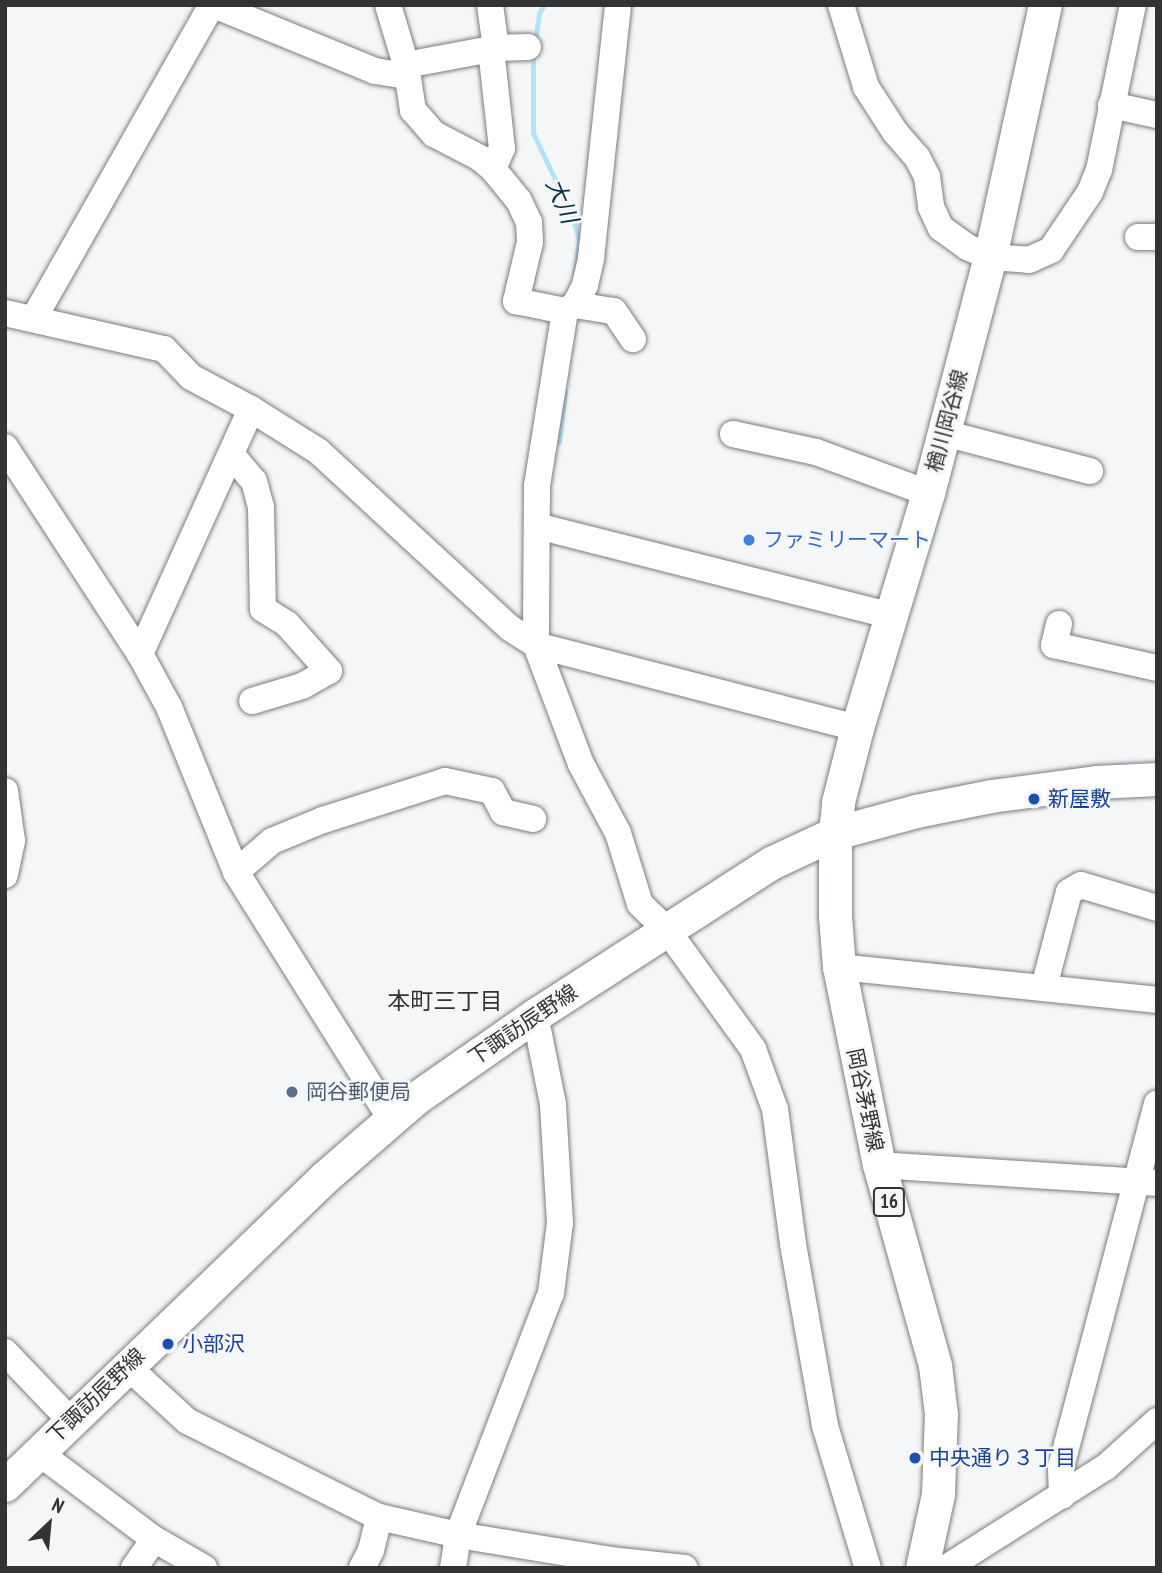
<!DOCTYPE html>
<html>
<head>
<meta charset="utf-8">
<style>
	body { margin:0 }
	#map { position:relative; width:1162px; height:1573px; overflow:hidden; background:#f5f6f8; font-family:"PT Sans Narrow","Noto Sans JP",sans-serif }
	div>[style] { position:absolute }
	.stream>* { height:5px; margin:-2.5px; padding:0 2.5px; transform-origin:2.5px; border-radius:2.5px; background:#b3e3f9 }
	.roads { filter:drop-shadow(0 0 2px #7b7c7e) drop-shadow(0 0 2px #7b7c7e) }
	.minor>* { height:26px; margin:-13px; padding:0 13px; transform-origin:13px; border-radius:13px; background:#fff }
	.major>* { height:33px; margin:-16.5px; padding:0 16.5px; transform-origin:16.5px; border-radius:16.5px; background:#fff }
	.dots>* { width:19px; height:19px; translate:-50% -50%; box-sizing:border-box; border:4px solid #f5f6f8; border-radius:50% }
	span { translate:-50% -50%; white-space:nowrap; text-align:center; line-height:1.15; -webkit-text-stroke:5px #f5f6f8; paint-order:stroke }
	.shield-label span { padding:2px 5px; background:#f5f6f8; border:2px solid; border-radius:5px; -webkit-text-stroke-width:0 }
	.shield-label { font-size:19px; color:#333334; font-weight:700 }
	.street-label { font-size:21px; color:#333334 }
	.shop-label { font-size:21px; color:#366cbe }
	.left { translate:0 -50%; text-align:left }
	.transit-label { font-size:21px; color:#164399 }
	.service-label { font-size:21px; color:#4e5e75 }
	.water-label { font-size:23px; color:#083140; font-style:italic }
	.neighbourhood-label { font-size:23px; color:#333334 }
	.frame { position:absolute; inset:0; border:7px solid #333334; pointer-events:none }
	.north { position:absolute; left:14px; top:1489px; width:70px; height:70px; -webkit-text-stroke:5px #f5f6f8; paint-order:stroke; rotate:26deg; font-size:19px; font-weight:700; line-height:28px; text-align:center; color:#333334 }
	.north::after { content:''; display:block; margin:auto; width:24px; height:32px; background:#333334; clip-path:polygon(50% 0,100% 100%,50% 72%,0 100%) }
</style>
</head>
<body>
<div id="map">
	<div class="stream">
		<div style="left:535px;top:42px;width:29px;rotate:-82deg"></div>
		<div style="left:539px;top:13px;width:9px;rotate:-58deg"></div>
		<div style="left:533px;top:52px;width:81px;rotate:90deg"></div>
		<div style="left:533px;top:133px;width:91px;rotate:64.6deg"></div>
		<div style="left:572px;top:215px;width:25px;rotate:74deg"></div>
		<div style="left:579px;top:239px;width:34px;rotate:97deg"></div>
		<div style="left:559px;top:442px;width:51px;rotate:-83.3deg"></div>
	</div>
	<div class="roads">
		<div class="minor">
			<div style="left:214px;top:5px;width:174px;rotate:22.3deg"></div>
			<div style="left:375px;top:71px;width:32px;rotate:9deg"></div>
			<div style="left:388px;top:5px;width:63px;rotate:73.3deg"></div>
			<div style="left:406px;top:65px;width:46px;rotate:81.2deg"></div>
			<div style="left:413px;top:110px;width:32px;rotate:49deg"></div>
			<div style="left:434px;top:134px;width:52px;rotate:27.6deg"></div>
			<div style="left:480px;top:158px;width:17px;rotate:40deg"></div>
			<div style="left:493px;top:169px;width:41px;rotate:50.9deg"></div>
			<div style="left:519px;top:201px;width:23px;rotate:65deg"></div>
			<div style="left:529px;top:222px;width:20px;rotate:87deg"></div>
			<div style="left:530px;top:242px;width:61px;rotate:103.3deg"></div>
			<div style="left:516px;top:301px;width:50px;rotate:11.5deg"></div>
			<div style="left:565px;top:311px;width:12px;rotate:-31deg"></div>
			<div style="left:575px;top:305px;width:22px;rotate:-63deg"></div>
			<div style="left:585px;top:285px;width:28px;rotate:-77deg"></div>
			<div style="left:591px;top:258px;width:254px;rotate:-83.9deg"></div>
			<div style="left:490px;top:5px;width:43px;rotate:82.1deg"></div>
			<div style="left:841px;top:5px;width:86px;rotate:73deg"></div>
			<div style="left:866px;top:87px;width:54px;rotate:57.2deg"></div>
			<div style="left:895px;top:132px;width:33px;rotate:49deg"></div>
			<div style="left:917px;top:157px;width:22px;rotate:63deg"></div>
			<div style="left:927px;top:177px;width:30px;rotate:82deg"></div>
			<div style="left:931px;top:207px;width:23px;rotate:65deg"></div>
			<div style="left:941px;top:228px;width:32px;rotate:36deg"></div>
			<div style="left:967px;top:247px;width:25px;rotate:23deg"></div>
			<div style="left:990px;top:257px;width:39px;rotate:4deg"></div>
			<div style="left:1029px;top:260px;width:24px;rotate:-24deg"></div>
			<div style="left:1051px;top:250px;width:70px;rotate:-56.1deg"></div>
			<div style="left:1090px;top:192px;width:24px;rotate:-68deg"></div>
			<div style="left:1099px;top:170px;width:168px;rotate:-78.4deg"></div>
			<div style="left:491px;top:49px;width:100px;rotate:83.7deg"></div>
			<div style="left:502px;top:148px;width:23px;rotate:113deg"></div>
			<div style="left:406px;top:65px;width:92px;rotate:-10.7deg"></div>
			<div style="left:496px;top:48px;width:32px;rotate:-2deg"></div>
			<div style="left:1111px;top:105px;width:47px;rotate:12.3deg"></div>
			<div style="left:1138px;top:237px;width:19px"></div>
			<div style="left:575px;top:305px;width:39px;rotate:9deg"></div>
			<div style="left:614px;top:311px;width:34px;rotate:56deg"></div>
			<div style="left:565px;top:311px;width:177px;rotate:99.1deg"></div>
			<div style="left:537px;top:486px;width:159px;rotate:90.4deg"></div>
			<div style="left:536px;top:645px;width:127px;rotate:69.3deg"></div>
			<div style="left:581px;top:764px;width:78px;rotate:61.8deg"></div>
			<div style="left:618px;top:833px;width:74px;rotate:72.8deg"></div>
			<div style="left:640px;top:904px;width:37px;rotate:44deg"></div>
			<div style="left:667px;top:930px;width:147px;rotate:54.1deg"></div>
			<div style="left:753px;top:1049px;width:64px;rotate:69.9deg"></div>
			<div style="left:775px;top:1109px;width:136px;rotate:82.4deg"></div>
			<div style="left:793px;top:1244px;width:185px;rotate:80deg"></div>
			<div style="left:825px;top:1426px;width:148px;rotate:73.2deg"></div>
			<div style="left:5px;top:313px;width:163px;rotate:12.8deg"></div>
			<div style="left:164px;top:349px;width:39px;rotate:46deg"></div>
			<div style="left:191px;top:377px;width:68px;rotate:28.1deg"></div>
			<div style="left:251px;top:409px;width:79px;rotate:32.1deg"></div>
			<div style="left:318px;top:451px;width:261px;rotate:42.7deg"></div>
			<div style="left:510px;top:628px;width:31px;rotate:33deg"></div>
			<div style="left:536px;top:645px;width:332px;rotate:14.5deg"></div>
			<div style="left:34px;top:318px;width:360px;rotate:-60.4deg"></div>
			<div style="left:944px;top:433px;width:151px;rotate:14.6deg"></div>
			<div style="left:733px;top:434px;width:85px;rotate:12.2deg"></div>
			<div style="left:816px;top:452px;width:119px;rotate:20.1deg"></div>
			<div style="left:5px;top:447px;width:247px;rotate:56.9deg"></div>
			<div style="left:140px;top:654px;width:60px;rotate:61.3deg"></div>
			<div style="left:169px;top:707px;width:178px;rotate:67.9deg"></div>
			<div style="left:236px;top:872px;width:292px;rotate:57.9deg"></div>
			<div style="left:231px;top:454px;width:35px;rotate:50deg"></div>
			<div style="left:254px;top:481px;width:27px;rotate:75deg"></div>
			<div style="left:261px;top:507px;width:102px;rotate:88.9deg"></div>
			<div style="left:263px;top:609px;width:28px;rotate:32deg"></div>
			<div style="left:287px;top:624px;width:63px;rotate:48.2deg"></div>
			<div style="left:329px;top:671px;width:31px;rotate:151deg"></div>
			<div style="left:302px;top:686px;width:52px;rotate:163.3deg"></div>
			<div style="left:537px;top:526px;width:366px;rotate:14.2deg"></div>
			<div style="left:1059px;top:624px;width:22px;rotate:103deg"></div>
			<div style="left:1054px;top:645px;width:106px;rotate:12.6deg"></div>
			<div style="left:140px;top:654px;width:269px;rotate:-65.6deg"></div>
			<div style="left:5px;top:791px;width:50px;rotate:82deg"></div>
			<div style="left:12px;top:841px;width:35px;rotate:102deg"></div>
			<div style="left:236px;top:872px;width:48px;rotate:-40.7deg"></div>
			<div style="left:272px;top:841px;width:55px;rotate:-22.4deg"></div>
			<div style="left:323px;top:820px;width:128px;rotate:-17.7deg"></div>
			<div style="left:445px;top:781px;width:48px;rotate:12deg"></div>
			<div style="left:492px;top:791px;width:24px;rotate:62deg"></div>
			<div style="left:503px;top:812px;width:31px;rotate:13deg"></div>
			<div style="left:839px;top:967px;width:320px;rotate:5.9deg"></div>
			<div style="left:1044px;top:987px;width:98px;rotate:-75.3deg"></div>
			<div style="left:1069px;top:892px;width:14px;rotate:-30deg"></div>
			<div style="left:1081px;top:885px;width:79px;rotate:16.8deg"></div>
			<div style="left:879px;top:1165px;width:279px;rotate:3.7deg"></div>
			<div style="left:5px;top:1352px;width:97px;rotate:46.3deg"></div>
			<div style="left:127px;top:1366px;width:81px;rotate:42.5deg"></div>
			<div style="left:187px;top:1421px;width:215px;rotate:26.6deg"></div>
			<div style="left:379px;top:1517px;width:81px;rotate:12.8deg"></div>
			<div style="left:458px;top:1535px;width:154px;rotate:9.3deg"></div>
			<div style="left:610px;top:1560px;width:75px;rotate:6.1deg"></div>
			<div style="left:38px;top:1452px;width:145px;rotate:36.9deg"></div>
			<div style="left:154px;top:1539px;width:58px;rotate:30.1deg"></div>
			<div style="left:1062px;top:1496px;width:29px;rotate:-92deg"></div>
			<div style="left:1061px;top:1467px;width:376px;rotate:-75.2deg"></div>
			<div style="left:134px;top:1568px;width:35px;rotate:-55deg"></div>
			<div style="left:362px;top:1568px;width:20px;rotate:-63deg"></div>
			<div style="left:371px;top:1550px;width:34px;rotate:-76deg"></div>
			<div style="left:453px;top:1568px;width:33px;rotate:-81deg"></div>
			<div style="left:458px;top:1535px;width:259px;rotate:-69deg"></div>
			<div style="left:551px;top:1293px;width:71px;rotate:-82.7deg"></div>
			<div style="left:560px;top:1223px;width:119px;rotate:-93.4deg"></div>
			<div style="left:553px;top:1104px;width:91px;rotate:-101.4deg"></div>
			<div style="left:946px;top:1568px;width:189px;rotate:-32.3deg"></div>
			<div style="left:1106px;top:1467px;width:69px;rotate:-42deg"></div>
		</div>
		<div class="major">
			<div style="left:5px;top:1485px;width:444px;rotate:-43.9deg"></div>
			<div style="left:325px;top:1177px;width:121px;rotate:-41deg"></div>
			<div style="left:416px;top:1098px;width:145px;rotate:-34.9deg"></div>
			<div style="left:535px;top:1015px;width:281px;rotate:-32.8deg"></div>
			<div style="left:771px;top:863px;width:71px;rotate:-25.1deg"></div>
			<div style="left:835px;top:833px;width:84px;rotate:-15.2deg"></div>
			<div style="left:916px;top:811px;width:76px;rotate:-11.3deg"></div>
			<div style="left:991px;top:796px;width:106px;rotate:-7.6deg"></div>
			<div style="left:1096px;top:782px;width:61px;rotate:-2.8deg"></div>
			<div style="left:922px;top:1568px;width:76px;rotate:-77.8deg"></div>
			<div style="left:938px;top:1494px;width:80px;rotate:-87.9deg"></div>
			<div style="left:941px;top:1414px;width:49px;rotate:-97deg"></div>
			<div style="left:935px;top:1365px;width:208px;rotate:-105.6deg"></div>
			<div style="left:879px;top:1165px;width:202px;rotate:-101.4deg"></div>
			<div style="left:839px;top:967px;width:51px;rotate:-94.5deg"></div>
			<div style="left:835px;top:916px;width:83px;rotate:-90deg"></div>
			<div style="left:835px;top:833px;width:31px;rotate:-84deg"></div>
			<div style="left:838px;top:802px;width:76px;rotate:-75.6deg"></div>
			<div style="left:857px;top:728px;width:245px;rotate:-73.2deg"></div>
			<div style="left:928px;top:493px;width:244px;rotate:-75.3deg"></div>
			<div style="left:990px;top:257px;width:258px;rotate:-77.7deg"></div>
		</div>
	</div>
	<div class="dots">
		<div style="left:749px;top:540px;background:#3f7fe0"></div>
		<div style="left:1034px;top:799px;background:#1a4fb4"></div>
		<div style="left:292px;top:1092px;background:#5c6f8a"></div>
		<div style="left:168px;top:1344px;background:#1a4fb4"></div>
		<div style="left:915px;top:1458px;background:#1a4fb4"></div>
	</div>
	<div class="shield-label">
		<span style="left:889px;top:1202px">16</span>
	</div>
	<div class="street-label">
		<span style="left:947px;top:421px;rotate:-75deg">楢川岡谷線</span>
		<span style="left:523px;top:1025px;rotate:-34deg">下諏訪辰野線</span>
		<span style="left:865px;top:1100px;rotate:78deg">岡谷茅野線</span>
		<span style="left:96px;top:1396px;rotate:-44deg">下諏訪辰野線</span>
	</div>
	<div class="shop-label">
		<span class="left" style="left:763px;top:540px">ファミリーマート</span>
	</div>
	<div class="transit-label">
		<span class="left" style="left:1048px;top:799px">新屋敷</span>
		<span class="left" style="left:182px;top:1344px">小部沢</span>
		<span class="left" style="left:929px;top:1458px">中央通り３丁目</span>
	</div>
	<div class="service-label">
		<span class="left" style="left:306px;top:1092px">岡谷郵便局</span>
	</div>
	<div class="water-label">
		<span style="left:562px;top:201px;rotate:67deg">大川</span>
	</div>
	<div class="neighbourhood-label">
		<span style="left:445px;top:1001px">本町三丁目</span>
	</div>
	<div class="frame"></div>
	<div class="north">N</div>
</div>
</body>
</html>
